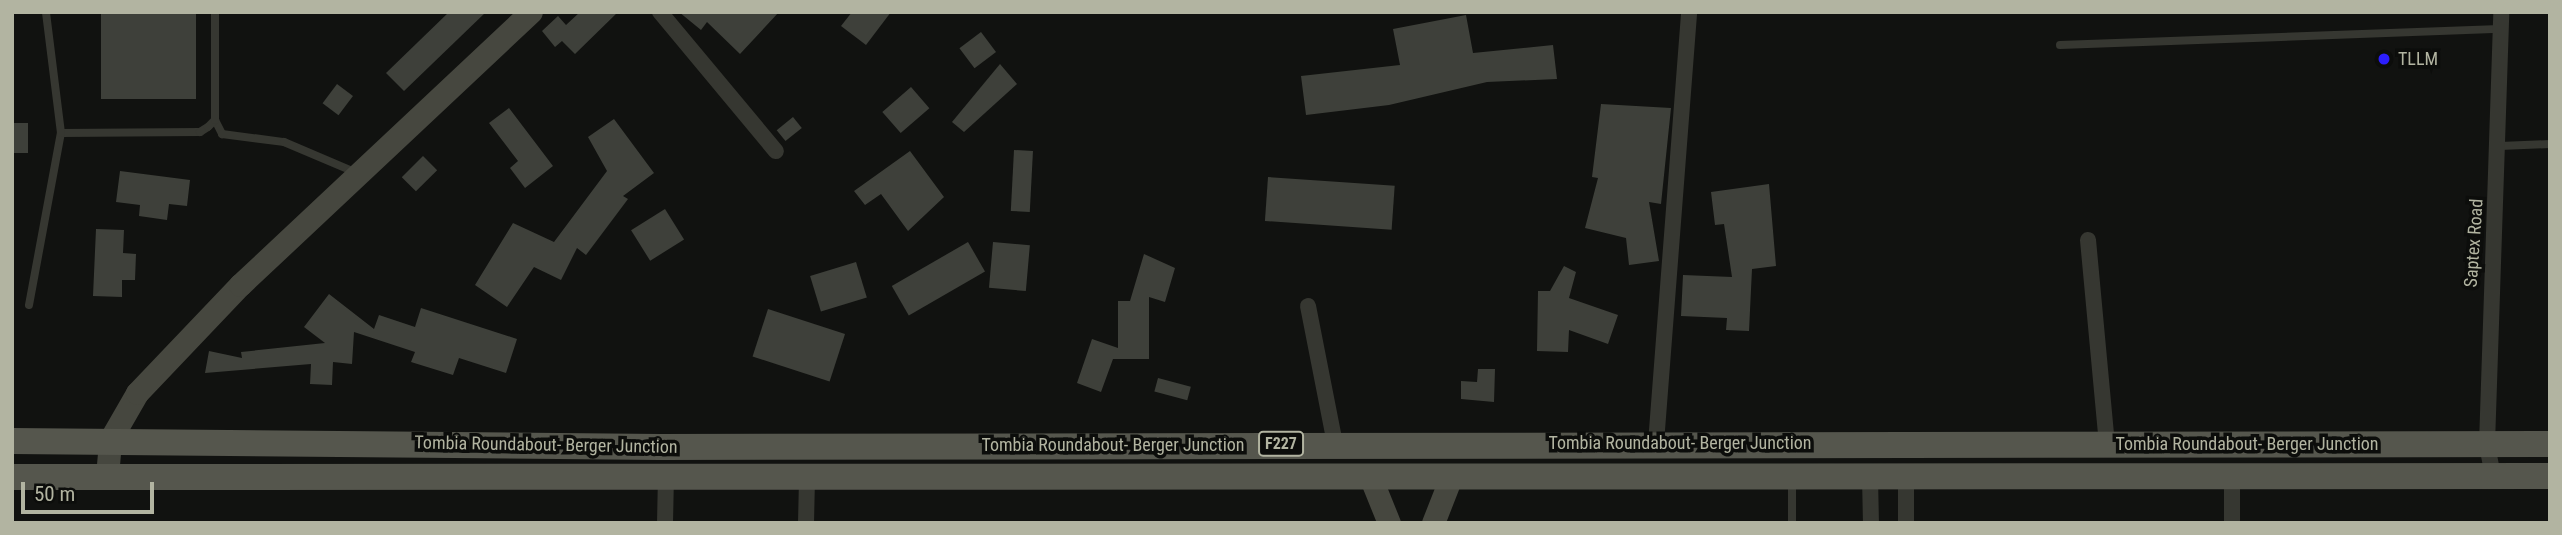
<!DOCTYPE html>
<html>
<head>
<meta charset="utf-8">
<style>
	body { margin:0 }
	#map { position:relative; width:2562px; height:535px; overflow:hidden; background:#111210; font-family:"Roboto Condensed",sans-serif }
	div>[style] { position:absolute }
	.building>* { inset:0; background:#3e403a; transform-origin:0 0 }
	.lane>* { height:8px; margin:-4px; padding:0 4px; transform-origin:4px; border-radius:4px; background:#363731 }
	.street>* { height:16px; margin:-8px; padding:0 8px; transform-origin:8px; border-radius:8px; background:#363731 }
	.secondary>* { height:23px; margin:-11.5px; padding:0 11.5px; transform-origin:11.5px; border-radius:11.5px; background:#46473f }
	.primary>* { height:26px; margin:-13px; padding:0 13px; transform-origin:13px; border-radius:13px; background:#55564d }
	.dots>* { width:19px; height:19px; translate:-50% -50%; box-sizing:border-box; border:4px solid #0c0d0b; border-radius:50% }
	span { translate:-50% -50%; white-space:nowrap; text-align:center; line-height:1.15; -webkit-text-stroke:7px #0c0d0b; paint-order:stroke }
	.shield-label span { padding:2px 5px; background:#0c0d0b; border:2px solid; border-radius:5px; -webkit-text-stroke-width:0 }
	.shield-label { font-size:16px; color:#b2b4a1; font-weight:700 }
	.poi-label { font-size:18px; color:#b2b4a1 }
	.left { translate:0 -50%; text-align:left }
	.street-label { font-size:18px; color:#b2b4a1 }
	.frame { position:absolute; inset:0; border:14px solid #b2b4a1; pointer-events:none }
	.scale { position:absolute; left:21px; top:482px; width:133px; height:32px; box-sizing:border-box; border:4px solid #b2b4a1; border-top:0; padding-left:9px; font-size:21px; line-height:24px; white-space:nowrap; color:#b2b4a1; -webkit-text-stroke:5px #0c0d0b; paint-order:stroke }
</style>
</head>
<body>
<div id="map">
	<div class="building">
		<div style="left:101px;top:12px;width:95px;height:87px"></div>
		<div style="clip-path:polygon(449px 12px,486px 12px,404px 91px,386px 73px)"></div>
		<div style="clip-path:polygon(580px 12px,618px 12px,575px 54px,562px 41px,555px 47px,542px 31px,558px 16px,566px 25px)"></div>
		<div style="clip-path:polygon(679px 12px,779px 12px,740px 54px,707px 22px,701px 30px)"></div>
		<div style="clip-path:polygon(852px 12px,891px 12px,866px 45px,841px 26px)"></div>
		<div style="clip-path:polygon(1466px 15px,1473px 53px,1553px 45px,1557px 79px,1487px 82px,1389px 105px,1306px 115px,1301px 76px,1400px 65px,1393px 29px)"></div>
		<div style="left:981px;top:32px;width:25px;height:27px;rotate:53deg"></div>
		<div style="clip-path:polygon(1000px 64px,1017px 84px,964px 132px,952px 122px)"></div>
		<div style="left:337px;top:84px;width:20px;height:24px;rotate:37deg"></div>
		<div style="left:911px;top:87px;width:28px;height:38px;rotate:49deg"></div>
		<div style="clip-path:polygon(1601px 104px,1671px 108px,1661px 204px,1649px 202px,1659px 261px,1629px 265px,1626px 238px,1585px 228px,1598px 178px,1592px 177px)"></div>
		<div style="clip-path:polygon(509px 108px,553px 166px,525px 188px,510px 168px,518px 161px,489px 123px)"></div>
		<div style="left:793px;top:117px;width:14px;height:21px;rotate:51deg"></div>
		<div style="clip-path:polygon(614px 119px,654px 173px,623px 196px,628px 199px,586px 255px,577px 248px,561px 280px,534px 267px,507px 307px,475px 285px,513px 223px,554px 242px,607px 171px,588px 137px)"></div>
		<div style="left:12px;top:123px;width:16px;height:30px"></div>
		<div style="left:1014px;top:150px;width:19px;height:61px;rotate:3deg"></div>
		<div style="clip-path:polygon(910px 151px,944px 197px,908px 231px,881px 194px,865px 205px,854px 191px)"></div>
		<div style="left:423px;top:156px;width:20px;height:30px;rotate:45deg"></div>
		<div style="clip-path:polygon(120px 171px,190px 180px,187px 206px,169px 204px,167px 220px,139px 216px,140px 205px,116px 202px)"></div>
		<div style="left:1268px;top:177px;width:127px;height:44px;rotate:4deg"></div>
		<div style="clip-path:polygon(1769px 184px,1776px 266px,1752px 269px,1749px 331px,1726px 330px,1727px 318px,1681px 316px,1683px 275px,1732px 277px,1724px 224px,1715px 225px,1711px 192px)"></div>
		<div style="left:665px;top:209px;width:36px;height:40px;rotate:58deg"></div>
		<div style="clip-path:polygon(96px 229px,124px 230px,123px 253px,136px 254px,135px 280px,122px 280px,122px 297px,93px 296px)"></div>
		<div style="left:968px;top:242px;width:34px;height:88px;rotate:60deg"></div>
		<div style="left:993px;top:242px;width:37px;height:46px;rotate:5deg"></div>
		<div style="clip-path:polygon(1144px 254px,1175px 268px,1165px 302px,1149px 297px,1149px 359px,1113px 359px,1101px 392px,1077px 383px,1092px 339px,1118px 348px,1118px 301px,1130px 301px)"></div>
		<div style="left:856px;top:262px;width:37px;height:48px;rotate:73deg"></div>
		<div style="clip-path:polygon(1564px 266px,1576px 272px,1569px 298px,1618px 315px,1608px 344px,1569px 330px,1568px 352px,1537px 351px,1538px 291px,1550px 291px)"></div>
		<div style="clip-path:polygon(329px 294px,374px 329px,379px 315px,415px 327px,421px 308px,517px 339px,506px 373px,459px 358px,453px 375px,411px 362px,415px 352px,354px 332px,352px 364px,333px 362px,332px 385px,310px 384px,311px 364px,205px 373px,209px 351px,242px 358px,241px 352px,325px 343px,304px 327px)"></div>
		<div style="left:768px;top:309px;width:81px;height:50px;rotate:18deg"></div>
		<div style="clip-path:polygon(1478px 369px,1495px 369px,1494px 402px,1461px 399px,1461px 381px,1477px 382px)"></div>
		<div style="left:1158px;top:378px;width:34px;height:14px;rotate:15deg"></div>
	</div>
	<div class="lane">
		<div style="left:2060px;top:45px;width:440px;rotate:-2.1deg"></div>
		<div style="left:215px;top:120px;width:16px;rotate:63deg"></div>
		<div style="left:222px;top:134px;width:63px;rotate:7.4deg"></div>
		<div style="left:284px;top:142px;width:79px;rotate:23deg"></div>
		<div style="left:61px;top:133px;width:139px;rotate:-0.4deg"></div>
		<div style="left:200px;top:132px;width:9px;rotate:-32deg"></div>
		<div style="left:208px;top:127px;width:10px;rotate:-45deg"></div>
		<div style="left:215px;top:120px;width:108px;rotate:-90deg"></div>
		<div style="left:2500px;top:146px;width:50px;rotate:-2.3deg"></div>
		<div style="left:29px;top:305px;width:175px;rotate:-79.5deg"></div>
		<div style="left:61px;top:133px;width:122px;rotate:-97.1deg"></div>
		<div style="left:1792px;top:479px;width:44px;rotate:90deg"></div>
	</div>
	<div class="street">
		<div style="left:660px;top:12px;width:181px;rotate:50.2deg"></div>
		<div style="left:2088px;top:240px;width:204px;rotate:84.7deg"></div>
		<div style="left:1308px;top:306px;width:141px;rotate:78.9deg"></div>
		<div style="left:1656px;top:443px;width:432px;rotate:-85.6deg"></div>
		<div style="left:1906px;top:476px;width:47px;rotate:90deg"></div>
		<div style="left:2232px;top:476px;width:47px;rotate:90deg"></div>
		<div style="left:2493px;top:476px;width:33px;rotate:-101deg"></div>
		<div style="left:2487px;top:444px;width:432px;rotate:-88.1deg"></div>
		<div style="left:1870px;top:477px;width:46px;rotate:88.8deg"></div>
		<div style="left:665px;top:523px;width:46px;rotate:-88.8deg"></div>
		<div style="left:806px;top:523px;width:43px;rotate:-88.7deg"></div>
	</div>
	<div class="secondary">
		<div style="left:107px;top:476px;width:36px;rotate:-85deg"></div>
		<div style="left:110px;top:440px;width:54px;rotate:-60.1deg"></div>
		<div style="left:137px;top:393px;width:149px;rotate:-46.4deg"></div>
		<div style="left:240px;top:285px;width:399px;rotate:-43.2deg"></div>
		<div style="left:1370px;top:476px;width:51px;rotate:68deg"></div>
		<div style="left:1433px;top:523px;width:49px;rotate:-68.6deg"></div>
	</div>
	<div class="primary">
		<div style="left:12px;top:441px;width:648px;rotate:0.53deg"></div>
		<div style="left:660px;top:447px;width:1890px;rotate:-0.09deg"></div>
		<div style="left:12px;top:477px;width:2538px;rotate:-0.02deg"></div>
	</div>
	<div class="dots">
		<div style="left:2384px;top:59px;background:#2c1efc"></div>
	</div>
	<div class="shield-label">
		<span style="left:1281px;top:444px">F227</span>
	</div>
	<div class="poi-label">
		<span class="left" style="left:2398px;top:59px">TLLM</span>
	</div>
	<div class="street-label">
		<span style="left:2474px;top:243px;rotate:-86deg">Saptex Road</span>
		<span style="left:1680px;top:443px">Tombia Roundabout- Berger Junction</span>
		<span style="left:2247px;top:444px">Tombia Roundabout- Berger Junction</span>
		<span style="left:546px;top:445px;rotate:1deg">Tombia Roundabout- Berger Junction</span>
		<span style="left:1113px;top:445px">Tombia Roundabout- Berger Junction</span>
	</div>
	<div class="frame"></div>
	<div class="scale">50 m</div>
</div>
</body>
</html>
